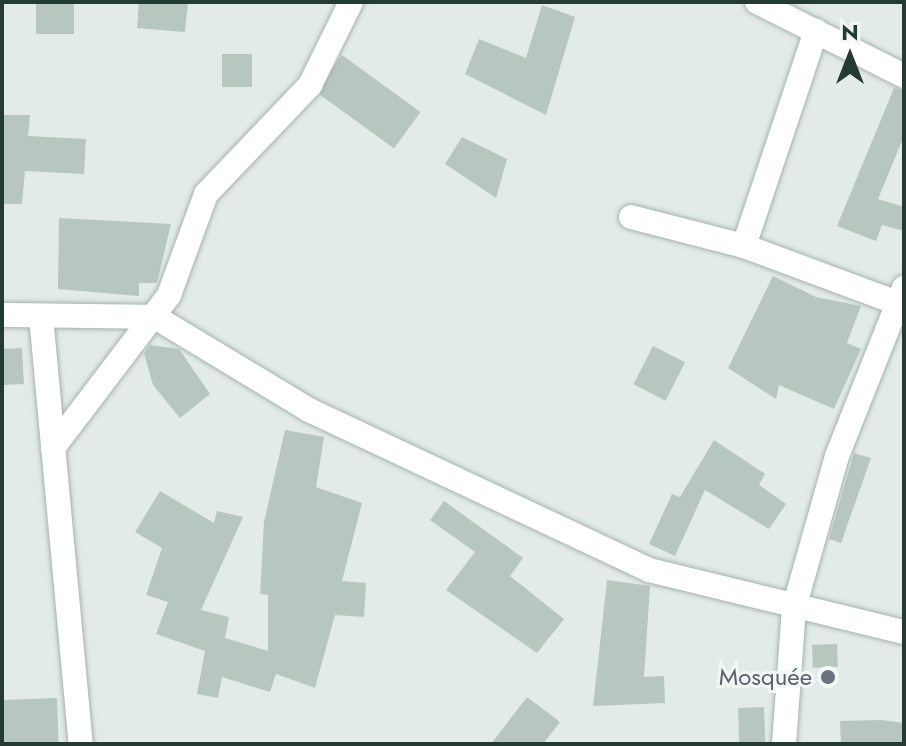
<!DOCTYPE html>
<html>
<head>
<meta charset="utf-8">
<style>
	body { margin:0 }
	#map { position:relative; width:906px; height:746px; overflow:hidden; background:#e2ebe7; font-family:Jost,sans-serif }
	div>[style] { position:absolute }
	.building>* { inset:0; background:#b8c6c0; transform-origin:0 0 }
	.roads { filter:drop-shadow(0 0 2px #a5b3ae) drop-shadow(0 0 2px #a5b3ae) }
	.minor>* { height:24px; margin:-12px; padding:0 12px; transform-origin:12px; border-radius:12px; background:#fff }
	.dots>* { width:22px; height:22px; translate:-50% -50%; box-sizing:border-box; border:4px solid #f2f8f5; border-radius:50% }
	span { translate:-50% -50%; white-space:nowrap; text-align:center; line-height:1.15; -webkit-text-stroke:6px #f2f8f5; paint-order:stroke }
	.worship-label { font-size:24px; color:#5b616d }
	.right { translate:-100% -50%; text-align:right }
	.frame { position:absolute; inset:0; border:4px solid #243b35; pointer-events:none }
	.north { position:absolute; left:810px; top:16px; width:80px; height:80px; -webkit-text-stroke:6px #f2f8f5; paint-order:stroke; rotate:0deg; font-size:22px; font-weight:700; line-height:32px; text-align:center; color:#243b35 }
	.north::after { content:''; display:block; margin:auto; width:28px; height:36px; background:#243b35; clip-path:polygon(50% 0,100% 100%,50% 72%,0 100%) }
</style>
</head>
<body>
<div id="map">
	<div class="building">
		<div style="left:36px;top:2px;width:38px;height:32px"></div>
		<div style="clip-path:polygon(139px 2px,188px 2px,185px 32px,137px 28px)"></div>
		<div style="clip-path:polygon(542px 5px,575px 17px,546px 115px,465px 74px,479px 39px,526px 58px)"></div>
		<div style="left:222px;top:54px;width:30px;height:33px"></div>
		<div style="left:342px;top:55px;width:97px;height:45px;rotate:36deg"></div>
		<div style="clip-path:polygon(894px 88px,904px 91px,904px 136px,878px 199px,904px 207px,904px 231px,882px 225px,876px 241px,837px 226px)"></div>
		<div style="clip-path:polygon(2px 115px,30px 115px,28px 136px,86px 139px,84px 174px,25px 171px,22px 204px,2px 204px)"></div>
		<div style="clip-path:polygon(462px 137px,507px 159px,496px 198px,445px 164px)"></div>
		<div style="clip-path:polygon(59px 218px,171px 224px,157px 283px,139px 283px,139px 296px,58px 289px)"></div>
		<div style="clip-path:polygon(773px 276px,816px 297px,861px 306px,847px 343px,861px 349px,834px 409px,779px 385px,776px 399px,728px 368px)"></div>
		<div style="clip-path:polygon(150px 345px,179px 349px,210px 394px,180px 418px,153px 385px,144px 353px)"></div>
		<div style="left:653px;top:346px;width:36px;height:43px;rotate:27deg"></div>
		<div style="left:22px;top:348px;width:36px;height:20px;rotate:87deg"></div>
		<div style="clip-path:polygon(285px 430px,324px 437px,316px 487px,362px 503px,342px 581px,366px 583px,364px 617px,335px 615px,315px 688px,276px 674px,270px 692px,222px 677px,218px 698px,197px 694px,205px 651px,156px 634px,168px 602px,146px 595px,162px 548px,135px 532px,160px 491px,214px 523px,217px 511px,243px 517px,201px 610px,229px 617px,225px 638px,268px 651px,268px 595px,260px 594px,264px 522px)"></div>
		<div style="clip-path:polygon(714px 440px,765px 474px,759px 485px,786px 504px,769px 529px,705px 490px,675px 556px,649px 544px,672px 494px,680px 497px)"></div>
		<div style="clip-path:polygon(854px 453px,871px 458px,841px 543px,829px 539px)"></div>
		<div style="clip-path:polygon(444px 501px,523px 558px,510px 576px,564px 619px,537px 653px,446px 590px,475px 552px,430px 520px)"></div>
		<div style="clip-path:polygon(607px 580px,650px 586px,644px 677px,664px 676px,665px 703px,593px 706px)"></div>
		<div style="left:837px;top:644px;width:23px;height:25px;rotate:88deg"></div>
		<div style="clip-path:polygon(527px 697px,560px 722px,543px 744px,491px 744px)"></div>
		<div style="left:57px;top:698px;width:46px;height:55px;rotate:88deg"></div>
		<div style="left:764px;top:707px;width:37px;height:26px;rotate:88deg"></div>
		<div style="clip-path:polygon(881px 720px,904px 723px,904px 744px,841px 744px,840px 721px)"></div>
	</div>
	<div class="roads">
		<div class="minor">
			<div style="left:757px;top:2px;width:165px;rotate:26.7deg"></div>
			<div style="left:631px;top:217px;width:117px;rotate:14.4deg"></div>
			<div style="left:744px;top:246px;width:163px;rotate:20.4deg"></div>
			<div style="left:744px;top:246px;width:227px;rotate:-71.5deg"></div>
			<div style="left:2px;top:315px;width:153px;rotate:0.7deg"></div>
			<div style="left:155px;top:317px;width:180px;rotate:31.1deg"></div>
			<div style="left:309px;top:410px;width:376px;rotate:25.2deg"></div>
			<div style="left:649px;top:570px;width:262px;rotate:13.7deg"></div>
			<div style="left:41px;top:316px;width:430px;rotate:84.7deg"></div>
			<div style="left:53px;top:448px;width:192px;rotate:-52.8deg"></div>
			<div style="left:169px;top:295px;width:108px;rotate:-69.9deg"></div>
			<div style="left:206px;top:194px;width:151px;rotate:-46.3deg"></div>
			<div style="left:310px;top:85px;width:93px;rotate:-63.7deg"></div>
			<div style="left:784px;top:744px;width:136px;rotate:-85.8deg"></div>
			<div style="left:794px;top:608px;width:158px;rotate:-74.2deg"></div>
			<div style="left:837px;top:456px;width:181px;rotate:-68.3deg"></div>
		</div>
	</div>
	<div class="dots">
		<div style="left:828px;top:677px;background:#6b7280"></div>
	</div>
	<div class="worship-label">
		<span class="right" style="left:812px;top:677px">Mosquée</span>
	</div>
	<div class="frame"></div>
	<div class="north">N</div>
</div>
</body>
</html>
